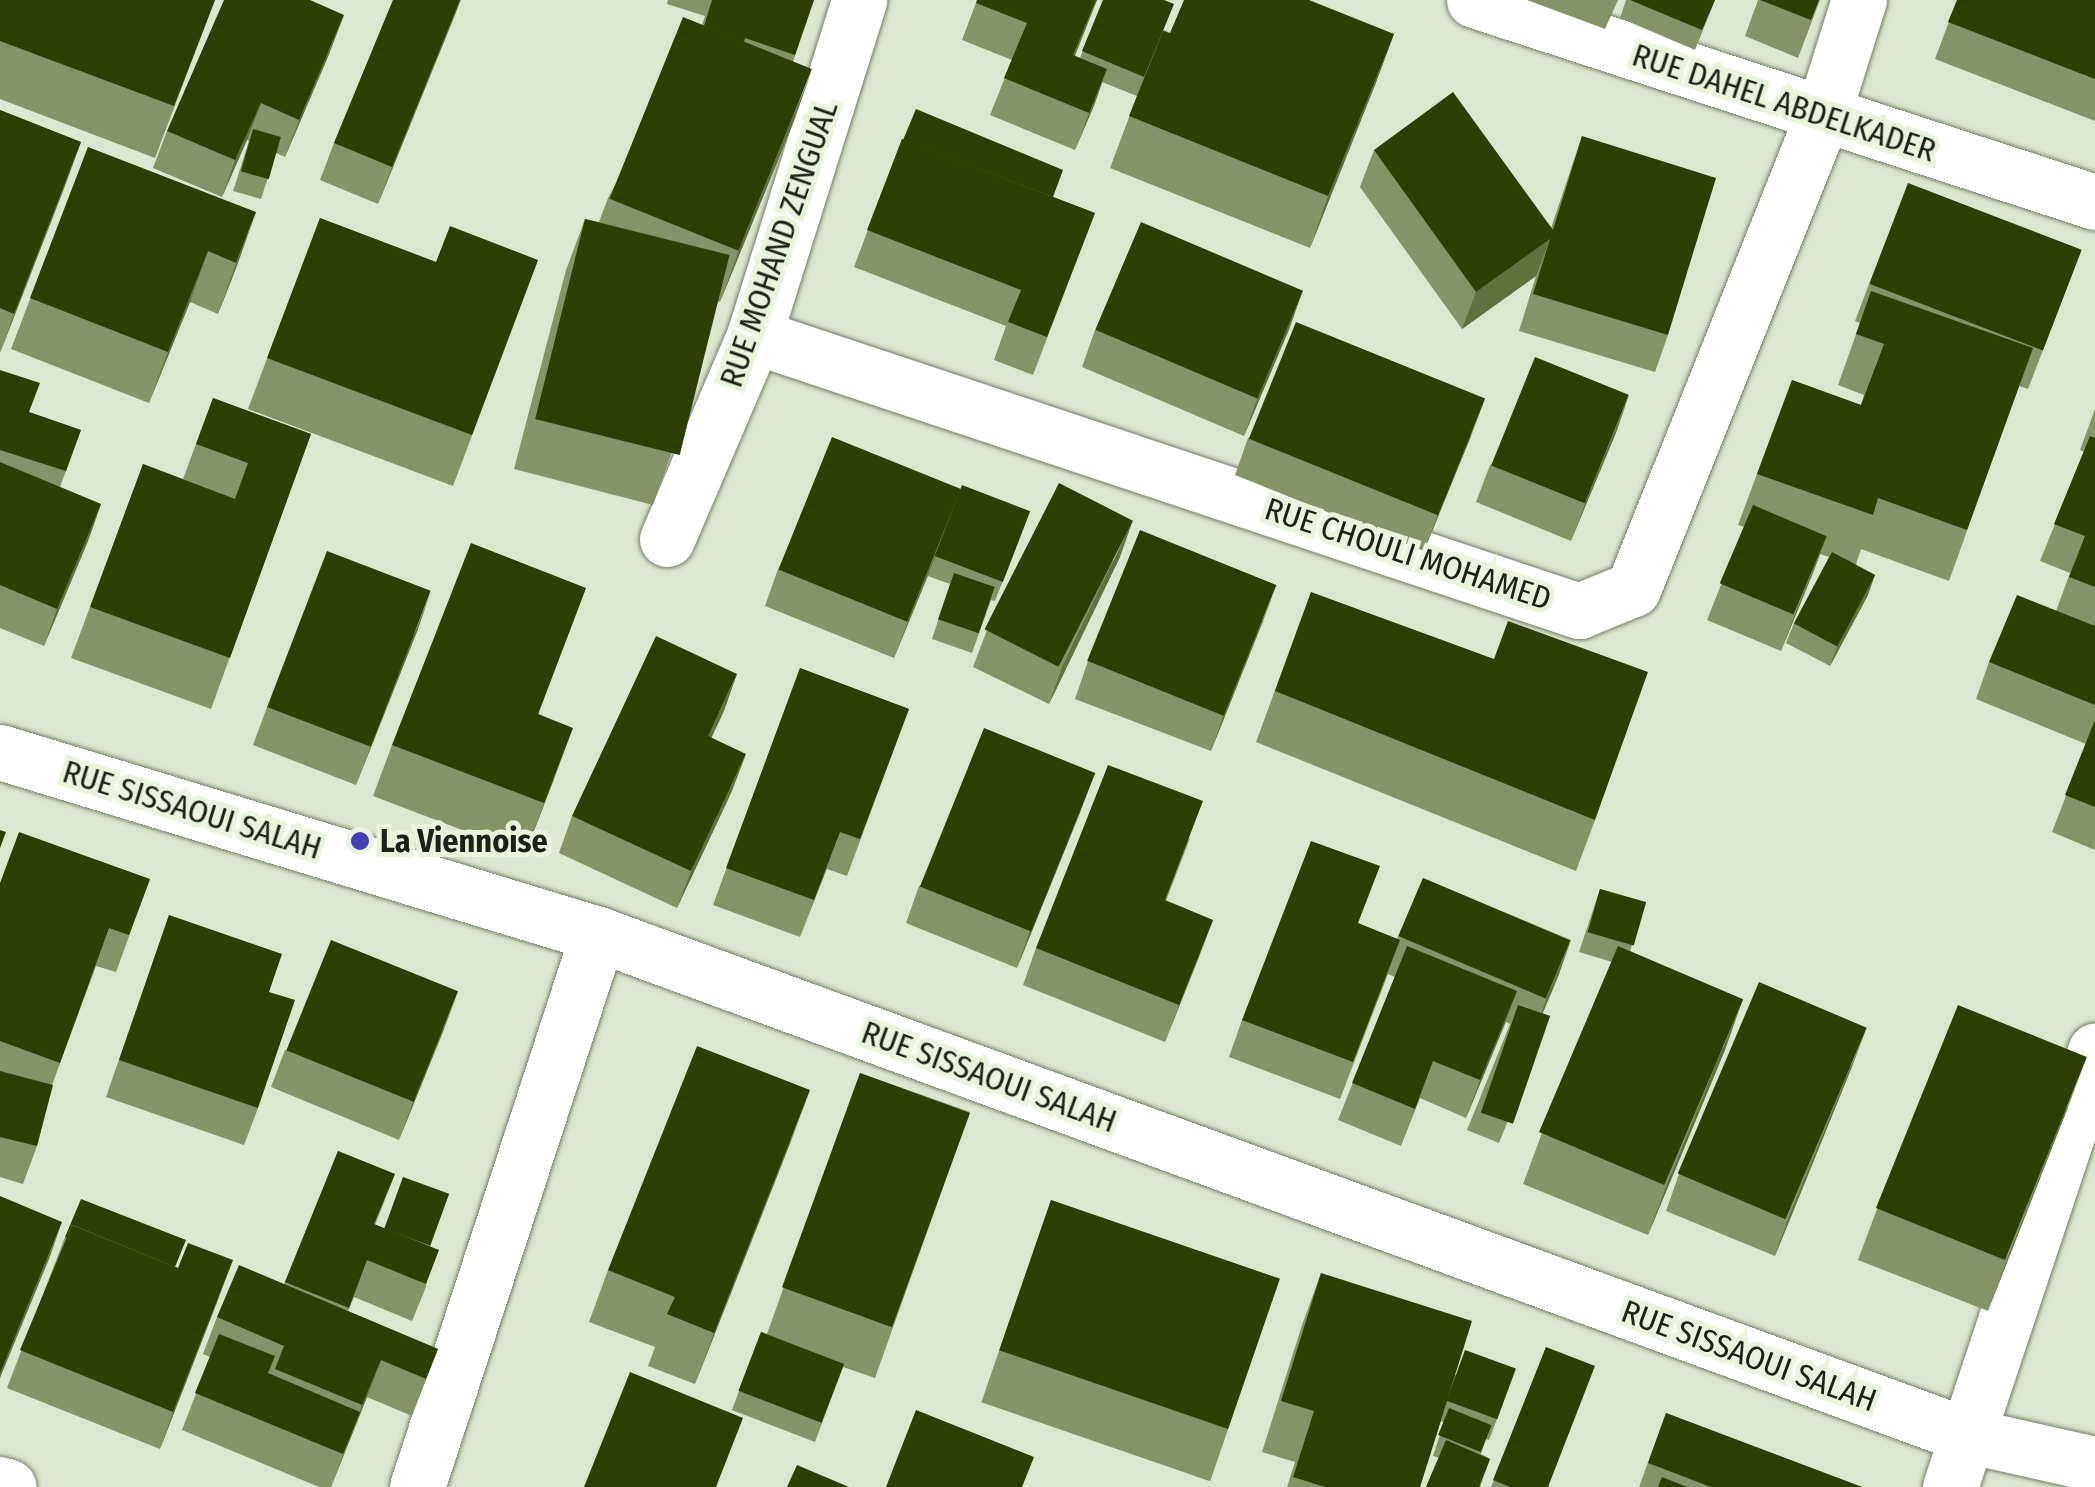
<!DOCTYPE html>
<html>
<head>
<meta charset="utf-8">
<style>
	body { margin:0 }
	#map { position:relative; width:2095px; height:1487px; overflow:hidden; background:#dde7d0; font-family:"Fira Sans Condensed",sans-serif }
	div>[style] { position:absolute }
	.roads { filter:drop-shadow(0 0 2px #737c67) drop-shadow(0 0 2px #737c67) }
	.street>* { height:55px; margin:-27.5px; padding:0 27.5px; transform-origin:27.5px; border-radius:27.5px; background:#fff }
	.wall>* { inset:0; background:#849368; transform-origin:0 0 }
	.shaded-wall>* { inset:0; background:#61713e }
	.building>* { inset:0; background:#2c3f00; transform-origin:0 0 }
	.dots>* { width:28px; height:28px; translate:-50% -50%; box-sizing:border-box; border:5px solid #eaf4dd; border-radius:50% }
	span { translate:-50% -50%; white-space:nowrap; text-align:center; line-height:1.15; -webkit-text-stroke:10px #eaf4dd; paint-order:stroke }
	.street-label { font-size:32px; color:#1c2017 }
	.poi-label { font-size:32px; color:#1c2017; font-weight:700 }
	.left { translate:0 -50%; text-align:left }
</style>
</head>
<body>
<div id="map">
	<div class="roads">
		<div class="street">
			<div style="left:1474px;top:0;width:653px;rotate:18.02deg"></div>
			<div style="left:754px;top:336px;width:870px;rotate:18.43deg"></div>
			<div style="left:1579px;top:611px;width:58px;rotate:-22.2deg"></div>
			<div style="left:1633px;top:589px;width:508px;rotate:-68.18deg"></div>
			<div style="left:1822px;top:117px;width:123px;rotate:-72.5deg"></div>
			<div style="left:667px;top:539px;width:221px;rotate:-66.8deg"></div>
			<div style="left:754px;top:336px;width:352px;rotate:-72.6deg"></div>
			<div style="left:0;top:752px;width:625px;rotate:16.93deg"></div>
			<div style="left:598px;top:934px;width:1457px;rotate:20.11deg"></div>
			<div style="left:1966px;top:1435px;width:132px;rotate:12.7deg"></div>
			<div style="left:0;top:1484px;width:9px;rotate:18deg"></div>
			<div style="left:417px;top:1487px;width:582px;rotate:-71.88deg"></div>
			<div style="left:1950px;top:1487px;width:460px;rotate:-71.6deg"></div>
		</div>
	</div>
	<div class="wall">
		<div style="clip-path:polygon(0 0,215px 0,155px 158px,0 99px)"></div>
		<div style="clip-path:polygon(393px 0,461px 0,378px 204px,320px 180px,334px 143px)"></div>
		<div style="clip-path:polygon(668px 0,814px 0,793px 62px,794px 121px,720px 302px,716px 300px,671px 454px,653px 505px,514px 469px,566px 270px,585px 219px,599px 222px,608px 198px,702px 25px,705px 16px,667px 4px)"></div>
		<div style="clip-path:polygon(977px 0,1097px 0,1075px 56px,1080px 58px,1103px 0,1170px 33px,1394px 34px,1375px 85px,1310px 248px,1110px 168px,1137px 96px,1102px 82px,1075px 150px,990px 115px,1012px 60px,962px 40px)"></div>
		<div style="clip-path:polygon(1527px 0,1618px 0,1605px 29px)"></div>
		<div style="clip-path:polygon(1626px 0,1715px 0,1695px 50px,1620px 18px)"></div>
		<div style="clip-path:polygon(1758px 0,1820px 0,1798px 58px,1745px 36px)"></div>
		<div style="clip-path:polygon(1957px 0,2095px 0,2095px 121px,1935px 59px)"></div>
		<div style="clip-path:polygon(330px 52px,285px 157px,276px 153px,261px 199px,233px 191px,249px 141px,247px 140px,222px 197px,153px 168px,167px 131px)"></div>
		<div style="clip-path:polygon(0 110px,81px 142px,0 353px)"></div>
		<div style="clip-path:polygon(1582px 136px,1668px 335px,1655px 372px,1519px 331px,1536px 276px,1462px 329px,1360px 187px,1374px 150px,1551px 228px)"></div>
		<div style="clip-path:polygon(902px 139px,1095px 213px,1033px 375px,994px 360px,1006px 326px,854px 267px)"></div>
		<div style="clip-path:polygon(88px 147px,238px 263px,218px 314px,190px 302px,149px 403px,11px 349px)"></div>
		<div style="clip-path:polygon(320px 218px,436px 262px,538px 260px,453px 486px,248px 409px)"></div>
		<div style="clip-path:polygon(2081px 251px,2028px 389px,2019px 386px,1949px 581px,1861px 549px,1856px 564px,1868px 595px,1830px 666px,1786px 643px,1794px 623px,1829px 557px,1820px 554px,1781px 651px,1707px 620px,1744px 527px,1738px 525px,1792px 380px,1861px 405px,1864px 395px,1838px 385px,1860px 323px,1855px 321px,1869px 284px)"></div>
		<div style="clip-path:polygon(1290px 327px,1244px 436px,1082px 367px,1095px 330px)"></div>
		<div style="clip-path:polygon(0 370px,29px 412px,81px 430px,60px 487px,101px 504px,88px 541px,44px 646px,0 628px)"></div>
		<div style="clip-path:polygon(1629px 395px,1571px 541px,1476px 502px,1490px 465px)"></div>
		<div style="clip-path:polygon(213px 398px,311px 434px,211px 709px,71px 658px,143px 464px,183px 479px)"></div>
		<div style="clip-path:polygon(2095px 409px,2095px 850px,2052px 832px,2086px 744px,1976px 699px,1989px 662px,2056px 611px,2070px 573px,2040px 561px,2084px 452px,2080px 450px)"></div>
		<div style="clip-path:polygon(1471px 436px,1424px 551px,1235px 475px,1248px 438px)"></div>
		<div style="clip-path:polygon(960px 489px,1030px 511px,995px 601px,991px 600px,972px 653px,932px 639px,950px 584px,928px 576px,894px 658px,765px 606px,778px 569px)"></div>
		<div style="clip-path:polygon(1120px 557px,1049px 704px,973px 667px,987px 630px)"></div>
		<div style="clip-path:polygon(586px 588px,538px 715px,554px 779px,525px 854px,373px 796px,392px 745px)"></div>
		<div style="clip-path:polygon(1311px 592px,1595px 820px,1576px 871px,1256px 742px)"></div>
		<div style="clip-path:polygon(1263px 621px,1211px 751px,1075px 699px,1088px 661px)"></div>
		<div style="clip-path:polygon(418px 629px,356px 785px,253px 745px,267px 707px)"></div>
		<div style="clip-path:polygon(800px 668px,909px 709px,847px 876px,827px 869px,800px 937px,713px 905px)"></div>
		<div style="clip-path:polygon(724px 711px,711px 737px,732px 791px,677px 908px,559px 853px,572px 816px)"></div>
		<div style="clip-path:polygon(1081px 810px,1017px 968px,906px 923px,919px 886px)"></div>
		<div style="clip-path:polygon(1190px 838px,1166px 901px,1213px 920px,1165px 1042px,1023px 985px,1036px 948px)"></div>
		<div style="clip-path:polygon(1423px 878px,1571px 940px,1542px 1013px,1550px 1016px,1499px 1143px,1467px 1130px,1510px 1024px,1506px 1022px,1466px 1118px,1420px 1098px,1401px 1146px,1338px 1120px,1395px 977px,1388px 974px,1340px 1099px,1229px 1057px,1242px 1020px,1359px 924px,1397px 939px)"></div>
		<div style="clip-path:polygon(150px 879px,116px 972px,96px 966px,52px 1085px,37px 1146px,23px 1184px,0 1177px,0 883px)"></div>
		<div style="clip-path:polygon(1600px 889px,1646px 902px,1630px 951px,1725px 1050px,1648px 1235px,1523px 1184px,1542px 1133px,1612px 962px,1579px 952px)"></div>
		<div style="clip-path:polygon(169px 915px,269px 992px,258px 1108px,244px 1145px,106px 1097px)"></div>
		<div style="clip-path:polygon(444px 1029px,399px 1140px,271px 1087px,285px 1050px)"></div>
		<div style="clip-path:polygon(1853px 1064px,1775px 1256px,1666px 1211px,1679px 1174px)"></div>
		<div style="clip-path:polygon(860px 1073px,970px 1112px,875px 1378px,843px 1367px,815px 1442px,732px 1410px,761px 1332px,767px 1334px)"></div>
		<div style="clip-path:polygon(2068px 1107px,1988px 1311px,1858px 1260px,1877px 1209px)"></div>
		<div style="clip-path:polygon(791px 1141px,695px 1384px,648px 1366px,655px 1347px,589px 1322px,608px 1270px)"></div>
		<div style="clip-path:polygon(338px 1151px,395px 1174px,375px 1225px,385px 1229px,449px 1194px,430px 1247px,426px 1287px,412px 1321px,354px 1297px,348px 1311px,438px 1349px,412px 1416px,367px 1397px,331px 1487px,319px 1487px,182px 1430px,210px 1357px,203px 1354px,217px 1317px,284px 1284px)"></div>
		<div style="left:1051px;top:1200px;width:242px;height:214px;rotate:19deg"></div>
		<div style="clip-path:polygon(65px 1237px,176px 1267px,219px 1297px,160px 1449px,7px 1388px)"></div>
		<div style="clip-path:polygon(1321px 1273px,1455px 1375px,1516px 1369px,1489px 1440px,1486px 1439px,1481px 1454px,1490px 1459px,1480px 1487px,1426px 1487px,1439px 1458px,1433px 1456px,1444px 1423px,1441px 1421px,1420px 1487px,1287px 1487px,1295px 1462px,1262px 1452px,1302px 1325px)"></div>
		<div style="clip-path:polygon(1546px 1347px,1549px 1487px,1491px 1487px)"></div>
		<div style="clip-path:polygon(1666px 1413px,1862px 1487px,1639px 1487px)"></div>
	</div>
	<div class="shaded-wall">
		<div style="clip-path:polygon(460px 0,454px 17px,378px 204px,392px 167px)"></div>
		<div style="clip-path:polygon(1096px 0,1097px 0,1060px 92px,1073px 55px)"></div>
		<div style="clip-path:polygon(344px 15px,330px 52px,285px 157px,299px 120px)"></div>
		<div style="clip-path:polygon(1394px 34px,1375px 85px,1310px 248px,1328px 196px)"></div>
		<div style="clip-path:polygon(1107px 69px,1094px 106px,1075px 150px,1089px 113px)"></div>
		<div style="clip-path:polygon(812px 70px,794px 121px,720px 302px,739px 250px)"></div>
		<div style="clip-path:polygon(261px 103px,247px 140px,222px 197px,235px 160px)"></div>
		<div style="clip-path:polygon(81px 142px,62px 194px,0 353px,14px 314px)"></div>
		<div style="clip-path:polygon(256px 212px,238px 263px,218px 314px,236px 263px)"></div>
		<div style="clip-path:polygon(1550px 239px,1536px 276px,1462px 329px,1476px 292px)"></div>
		<div style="clip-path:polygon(208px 251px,190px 302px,149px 403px,168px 352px)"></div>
		<div style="clip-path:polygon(1303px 290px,1290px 327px,1244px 436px,1257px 399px)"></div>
		<div style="clip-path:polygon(1629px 395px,1616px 433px,1571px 541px,1585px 504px)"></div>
		<div style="clip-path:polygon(1485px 399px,1471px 436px,1424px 551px,1438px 514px)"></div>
		<div style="clip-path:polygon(961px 490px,928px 575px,894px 658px,908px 621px)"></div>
		<div style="clip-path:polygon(101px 504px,88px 541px,44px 646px,57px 609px)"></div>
		<div style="clip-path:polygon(1133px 520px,1120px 557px,1049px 704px,1062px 667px)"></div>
		<div style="clip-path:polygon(1827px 536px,1813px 573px,1781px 651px,1795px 614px)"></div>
		<div style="clip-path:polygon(1875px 575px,1868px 595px,1830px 666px,1837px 647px)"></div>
		<div style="clip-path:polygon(1277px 584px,1263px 621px,1211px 751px,1224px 714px)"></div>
		<div style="clip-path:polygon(431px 591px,418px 629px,356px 785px,370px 748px)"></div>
		<div style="clip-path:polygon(737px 674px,724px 711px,695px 773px,708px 736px)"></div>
		<div style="clip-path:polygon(573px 728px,554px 779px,525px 854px,544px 803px)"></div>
		<div style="clip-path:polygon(746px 754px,732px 791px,677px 908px,691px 871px)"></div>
		<div style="clip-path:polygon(1095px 773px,1081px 810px,1017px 968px,1030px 931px)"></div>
		<div style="clip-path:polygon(1213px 920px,1199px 957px,1165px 1042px,1179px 1005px)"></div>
		<div style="clip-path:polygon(1571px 940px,1558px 977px,1534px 1034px,1547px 997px)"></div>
		<div style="clip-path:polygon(1517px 991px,1503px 1028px,1466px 1118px,1480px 1080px)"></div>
		<div style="clip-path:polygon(458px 992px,444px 1029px,399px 1140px,413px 1102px)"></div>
		<div style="clip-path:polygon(1743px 999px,1725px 1050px,1648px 1235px,1667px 1184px)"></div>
		<div style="clip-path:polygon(1867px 1027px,1853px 1064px,1775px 1256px,1788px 1219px)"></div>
		<div style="clip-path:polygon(2087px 1056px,2068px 1107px,1988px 1311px,2007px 1260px)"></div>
		<div style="clip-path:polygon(810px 1090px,791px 1141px,695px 1384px,714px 1333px)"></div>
		<div style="clip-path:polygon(62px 1222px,49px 1259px,0 1378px,0 1374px)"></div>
		<div style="clip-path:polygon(233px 1260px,219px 1297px,160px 1449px,173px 1412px)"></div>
		<div style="clip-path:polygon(381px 1360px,367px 1397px,331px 1487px,362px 1405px)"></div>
	</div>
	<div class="building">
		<div style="clip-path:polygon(0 0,215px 0,174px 106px,0 41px)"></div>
		<div style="clip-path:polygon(224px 0,310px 0,344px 15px,299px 120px,261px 103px,235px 160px,167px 131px)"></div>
		<div style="clip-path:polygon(393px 0,460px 0,392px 167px,334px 143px)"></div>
		<div style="clip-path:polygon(712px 0,814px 0,795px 55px,745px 38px,744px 42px,704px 26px)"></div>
		<div style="clip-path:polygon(977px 0,1096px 0,1073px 55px,1107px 69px,1089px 113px,1004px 78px,1027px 23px,976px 3px)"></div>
		<div style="clip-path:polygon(1103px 0,1164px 0,1174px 4px,1144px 77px,1082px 51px)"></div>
		<div style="clip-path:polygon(1184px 0,1309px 0,1394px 34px,1328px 196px,1129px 116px,1163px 31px,1170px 33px)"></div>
		<div style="clip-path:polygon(1630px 0,1715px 0,1702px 30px)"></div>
		<div style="clip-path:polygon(1760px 0,1819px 0,1811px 20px)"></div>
		<div style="clip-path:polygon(1957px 0,2095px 0,2095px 79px,1948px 22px)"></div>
		<div style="left:683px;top:17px;width:139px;height:196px;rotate:22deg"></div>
		<div style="clip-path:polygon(1453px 92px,1553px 230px,1582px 136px,1716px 178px,1668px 335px,1533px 294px,1550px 239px,1476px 292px,1374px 150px)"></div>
		<div style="clip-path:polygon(916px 109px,1063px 170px,1053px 197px,903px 140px)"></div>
		<div style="clip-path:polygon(0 110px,81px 142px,14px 314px,0 308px)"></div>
		<div style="left:253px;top:129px;width:29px;height:44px;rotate:16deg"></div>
		<div style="clip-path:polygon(902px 139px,1095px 213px,1047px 337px,1008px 322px,1021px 290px,867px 230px)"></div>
		<div style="clip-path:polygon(88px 147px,256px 212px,236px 263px,208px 251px,168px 352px,30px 298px)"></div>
		<div style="left:1908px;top:183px;width:186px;height:108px;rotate:21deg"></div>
		<div style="clip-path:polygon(320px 218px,436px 262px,450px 226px,538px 260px,472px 435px,267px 358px)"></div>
		<div style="left:585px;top:219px;width:149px;height:206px;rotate:14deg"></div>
		<div style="left:1141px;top:222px;width:176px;height:117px;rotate:23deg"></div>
		<div style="clip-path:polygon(1871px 291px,2033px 348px,1967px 530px,1878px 498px,1873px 515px,1757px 474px,1792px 380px,1861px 405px,1884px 344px,1856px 334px)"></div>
		<div style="left:1296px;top:322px;width:204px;height:126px;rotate:22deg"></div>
		<div style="left:1535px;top:357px;width:101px;height:117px;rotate:22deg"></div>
		<div style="clip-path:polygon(0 370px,40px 383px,29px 412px,81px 430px,66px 471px,0 450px)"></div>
		<div style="clip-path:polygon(213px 398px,311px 434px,230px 658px,90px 607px,143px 464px,235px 499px,248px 463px,196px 444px)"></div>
		<div style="clip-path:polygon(2090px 436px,2095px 438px,2095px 587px,2069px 577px,2085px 536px,2054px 524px)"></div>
		<div style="left:832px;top:437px;width:139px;height:143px;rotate:22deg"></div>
		<div style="clip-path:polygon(0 462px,101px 504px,57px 609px,0 585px)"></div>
		<div style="left:1059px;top:483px;width:83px;height:164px;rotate:27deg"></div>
		<div style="left:962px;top:485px;width:73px;height:76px;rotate:21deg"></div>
		<div style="left:1753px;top:505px;width:80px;height:85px;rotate:23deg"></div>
		<div style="left:1140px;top:530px;width:147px;height:141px;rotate:22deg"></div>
		<div style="clip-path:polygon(471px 543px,586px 588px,538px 714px,573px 728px,544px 803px,392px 745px)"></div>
		<div style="left:327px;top:551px;width:111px;height:167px;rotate:21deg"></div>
		<div style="left:1832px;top:552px;width:49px;height:81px;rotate:28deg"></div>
		<div style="left:954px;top:573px;width:43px;height:49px;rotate:19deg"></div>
		<div style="clip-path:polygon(1311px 592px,1494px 659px,1508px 621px,1648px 672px,1595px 820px,1275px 691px)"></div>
		<div style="clip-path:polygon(2017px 595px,2095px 626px,2095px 705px,1989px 662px)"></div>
		<div style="clip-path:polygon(656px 636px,737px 674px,708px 736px,746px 754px,691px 871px,572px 816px)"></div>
		<div style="clip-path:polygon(800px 668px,909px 709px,860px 839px,840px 832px,814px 900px,726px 868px)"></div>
		<div style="clip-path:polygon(2095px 720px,2095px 807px,2065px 795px)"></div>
		<div style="left:984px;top:728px;width:120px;height:171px;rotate:22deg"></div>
		<div style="clip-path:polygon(1108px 765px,1203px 801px,1165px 900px,1213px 920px,1179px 1005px,1036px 948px)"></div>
		<div style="clip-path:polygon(0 830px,6px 832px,0 848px)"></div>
		<div style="clip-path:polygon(19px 832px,150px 879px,129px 935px,109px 928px,60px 1063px,0 1041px,0 883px)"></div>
		<div style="clip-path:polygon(1311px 841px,1380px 866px,1358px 923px,1400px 940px,1353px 1062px,1242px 1020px)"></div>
		<div style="left:1423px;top:878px;width:160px;height:63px;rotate:23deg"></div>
		<div style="left:1600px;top:889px;width:48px;height:45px;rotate:16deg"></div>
		<div style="clip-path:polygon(169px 915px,282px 954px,269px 992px,295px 1000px,258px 1108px,119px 1060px)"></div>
		<div style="left:331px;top:940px;width:137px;height:119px;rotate:22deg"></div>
		<div style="clip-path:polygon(1407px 946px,1517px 991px,1480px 1080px,1433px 1061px,1415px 1109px,1352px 1083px)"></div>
		<div style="left:1618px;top:946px;width:136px;height:202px;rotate:23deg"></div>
		<div style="left:1759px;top:982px;width:117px;height:208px;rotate:23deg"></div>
		<div style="left:1518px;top:1005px;width:34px;height:114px;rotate:19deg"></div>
		<div style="left:1958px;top:1005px;width:139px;height:219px;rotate:22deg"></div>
		<div style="clip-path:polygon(697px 1046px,810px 1090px,714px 1333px,667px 1314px,675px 1297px,608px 1270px)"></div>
		<div style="clip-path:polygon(0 1071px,53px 1085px,37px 1146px,0 1137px)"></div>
		<div style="left:860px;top:1073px;width:117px;height:228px;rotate:20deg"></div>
		<div style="clip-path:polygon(338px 1151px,395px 1174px,374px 1224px,439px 1250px,426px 1284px,367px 1260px,349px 1308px,285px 1282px)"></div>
		<div style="left:403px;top:1177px;width:49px;height:55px;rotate:20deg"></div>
		<div style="clip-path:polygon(0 1196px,62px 1222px,0 1374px)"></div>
		<div style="clip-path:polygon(81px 1199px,186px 1240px,175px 1267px,72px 1225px,67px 1238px,65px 1237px)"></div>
		<div style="left:1051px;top:1200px;width:242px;height:159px;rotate:19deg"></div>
		<div style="clip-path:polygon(72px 1225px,178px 1268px,188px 1243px,233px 1260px,173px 1412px,20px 1350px)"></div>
		<div style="clip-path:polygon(239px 1265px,438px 1349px,426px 1379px,381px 1360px,362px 1405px,275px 1369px,284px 1346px,217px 1317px)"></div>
		<div style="clip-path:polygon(1321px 1273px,1472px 1321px,1420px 1487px,1325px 1487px,1293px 1477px,1314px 1411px,1281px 1401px)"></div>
		<div style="left:761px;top:1332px;width:89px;height:63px;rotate:21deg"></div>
		<div style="clip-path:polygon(219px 1334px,275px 1356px,268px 1373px,360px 1412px,343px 1454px,195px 1393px)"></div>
		<div style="clip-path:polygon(1546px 1347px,1595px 1366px,1548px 1487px,1510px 1487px,1493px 1480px)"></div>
		<div style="left:1465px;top:1350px;width:54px;height:54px;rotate:20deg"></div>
		<div style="clip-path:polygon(630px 1372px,743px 1418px,716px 1487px,584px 1487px)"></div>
		<div style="left:1449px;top:1408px;width:46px;height:29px;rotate:22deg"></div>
		<div style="clip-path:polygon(916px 1410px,1034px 1457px,1022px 1487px,886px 1487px)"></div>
		<div style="clip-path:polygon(1666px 1413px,1862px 1487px,1711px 1487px,1648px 1463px)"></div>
		<div style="clip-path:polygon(1446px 1440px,1490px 1459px,1479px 1487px,1426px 1487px)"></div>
		<div style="clip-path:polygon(797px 1465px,849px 1487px,787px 1487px)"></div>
		<div style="clip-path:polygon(1662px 1477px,1687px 1487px,1658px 1487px)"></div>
	</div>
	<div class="dots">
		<div style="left:360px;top:841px;background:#4242b8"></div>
	</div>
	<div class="street-label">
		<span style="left:1784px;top:103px;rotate:18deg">RUE DAHEL ABDELKADER</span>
		<span style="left:779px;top:244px;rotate:-71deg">RUE MOHAND ZENGUAL</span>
		<span style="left:1408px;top:554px;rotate:18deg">RUE CHOULI MOHAMED</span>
		<span style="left:192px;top:810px;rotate:17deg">RUE SISSAOUI SALAH</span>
		<span style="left:989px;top:1077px;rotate:20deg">RUE SISSAOUI SALAH</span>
		<span style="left:1749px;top:1356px;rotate:20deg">RUE SISSAOUI SALAH</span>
	</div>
	<div class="poi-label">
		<span class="left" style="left:380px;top:841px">La Viennoise</span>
	</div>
</div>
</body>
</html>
